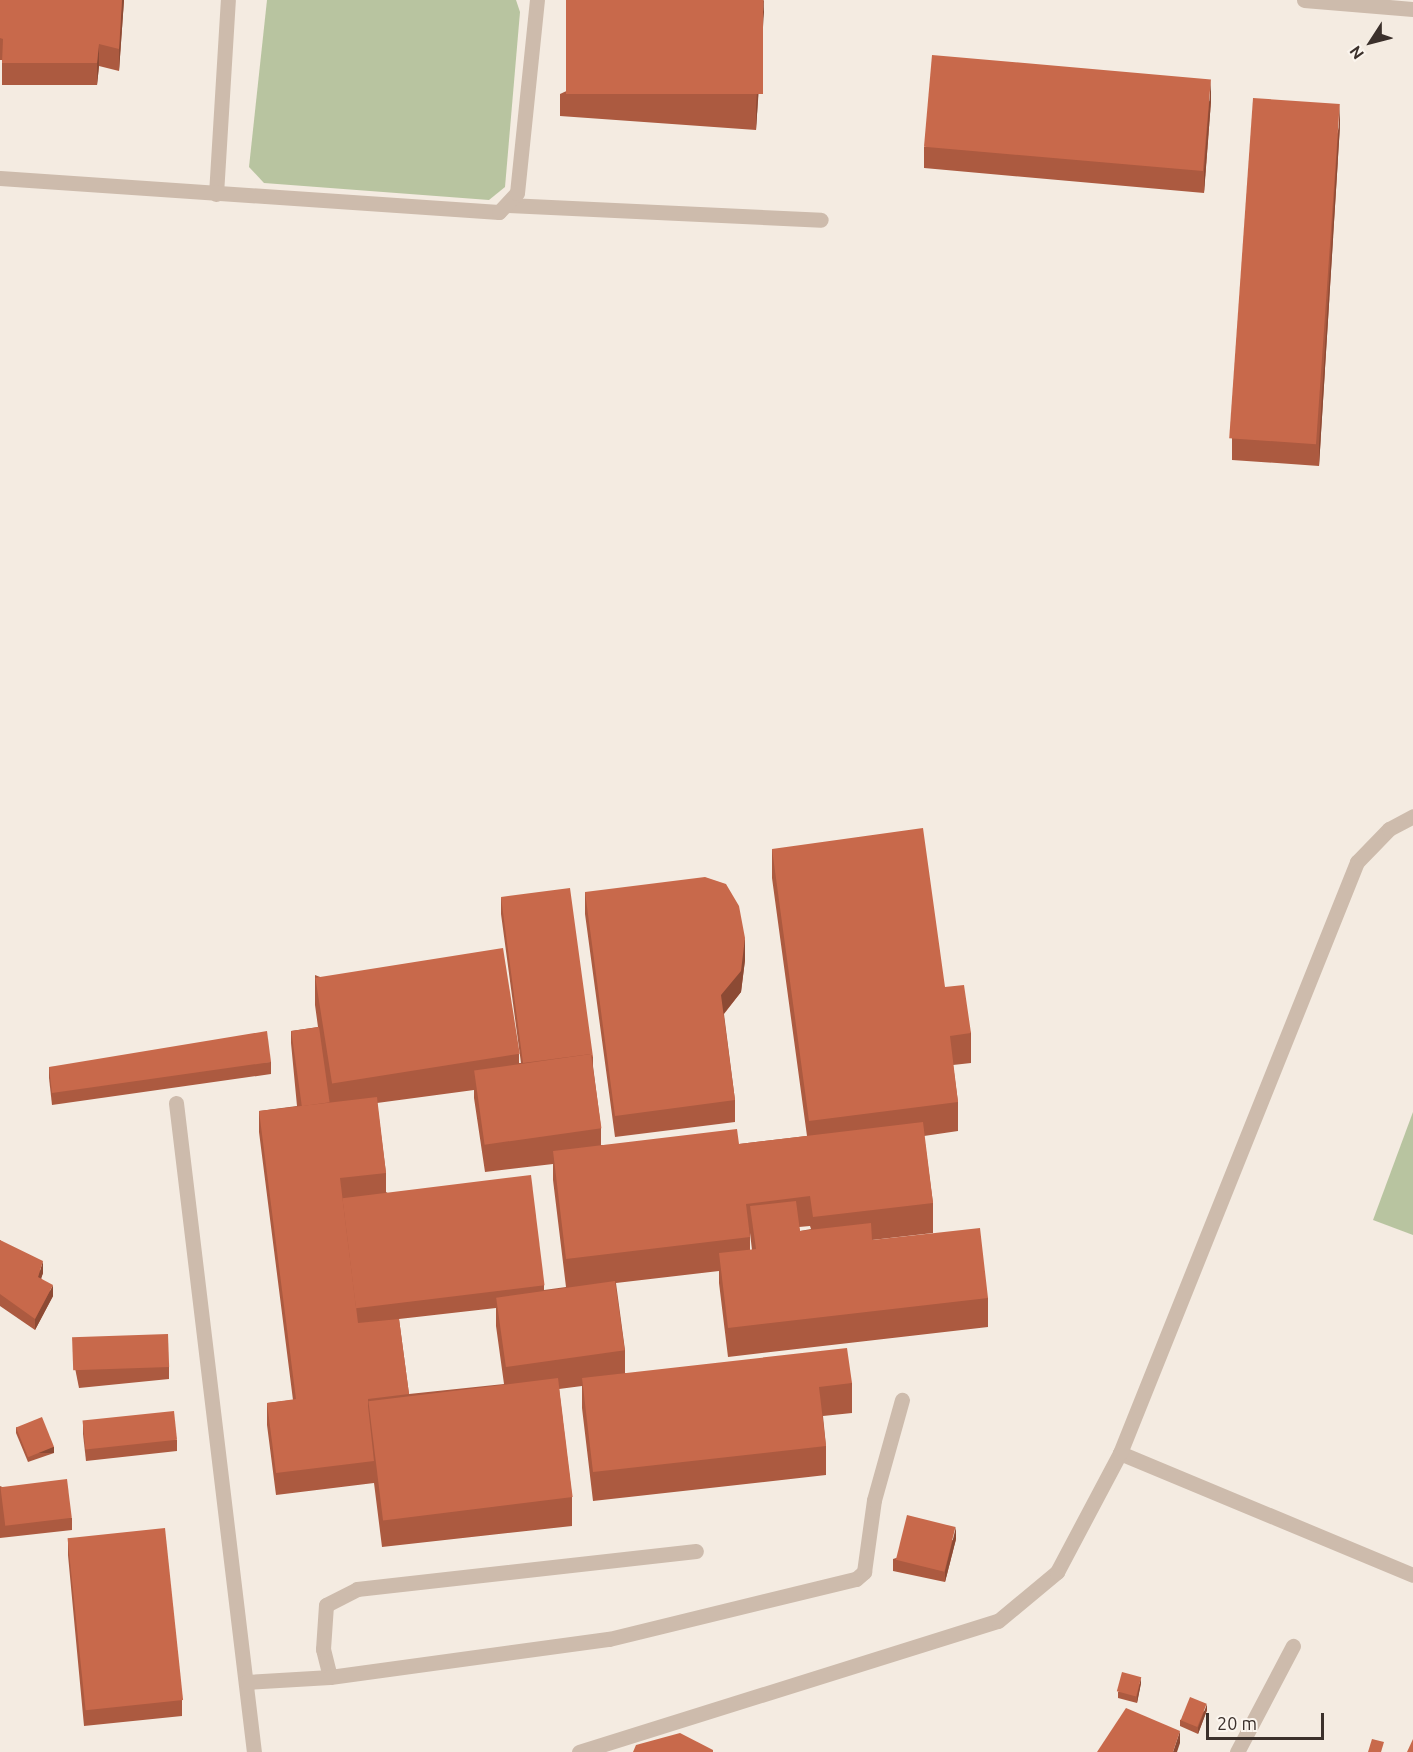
<!DOCTYPE html>
<html>
<head>
<meta charset="utf-8">
<style>
	body { margin:0 }
	#map { position:relative; width:1413px; height:1752px; overflow:hidden; background:#f4ebe1; font-family:Ubuntu,sans-serif }
	div>[style] { position:absolute }
	.green>* { inset:0; background:#b8c4a0 }
	.service>* { height:15px; margin:-7.5px; padding:0 7.5px; transform-origin:7.5px; border-radius:7.5px; background:#cdbbac }
	.minor>* { height:15px; margin:-7.5px; padding:0 7.5px; transform-origin:7.5px; border-radius:7.5px; background:#cdbbac }
	.wall>* { inset:0; background:#ac5a40 }
	.shaded-wall>* { inset:0; background:#8c4a34; transform-origin:0 0 }
	.building>* { inset:0; background:#c8694b; transform-origin:0 0 }
	span { translate:-50% -50%; white-space:nowrap; text-align:center; line-height:1.15; -webkit-text-stroke:6px #fbf5ee; paint-order:stroke }
	.north { position:absolute; left:1341px; top:12px; width:60px; height:60px; -webkit-text-stroke:4px #fbf5ee; paint-order:stroke; rotate:234deg; font-size:16px; font-weight:700; line-height:24px; text-align:center; color:#3b302b }
	.north::after { content:''; display:block; margin:auto; width:21px; height:27px; background:#3b302b; clip-path:polygon(50% 0,100% 100%,50% 72%,0 100%) }
	.scale { position:absolute; left:1206px; top:1713px; width:118px; height:27px; box-sizing:border-box; border:3px solid #3b302b; border-top:0; padding-left:8px; font-size:18px; line-height:21px; white-space:nowrap; color:#3b302b; -webkit-text-stroke:4px #fbf5ee; paint-order:stroke }
</style>
</head>
<body>
<div id="map">
	<div class="green">
		<div style="clip-path:polygon(267px 0,516px 0,520px 12px,505px 187px,489px 200px,264px 183px,249px 167px)"></div>
		<div style="clip-path:polygon(1413px 1112px,1413px 1235px,1373px 1220px)"></div>
	</div>
	<div class="service">
		<div style="left:216px;top:194px;width:194px;rotate:-86.5deg"></div>
		<div style="left:508px;top:205px;width:313px;rotate:2.7deg"></div>
		<div style="left:176px;top:1103px;width:654px;rotate:83.15deg"></div>
		<div style="left:1120px;top:1453px;width:317px;rotate:22.6deg"></div>
		<div style="left:330px;top:1677px;width:29px;rotate:-104deg"></div>
		<div style="left:323px;top:1649px;width:44px;rotate:-86.1deg"></div>
		<div style="left:326px;top:1605px;width:35px;rotate:-27deg"></div>
		<div style="left:357px;top:1589px;width:341px;rotate:-6.4deg"></div>
		<div style="left:246px;top:1682px;width:84px;rotate:-3.4deg"></div>
		<div style="left:330px;top:1677px;width:282px;rotate:-7.8deg"></div>
		<div style="left:609px;top:1639px;width:254px;rotate:-13.7deg"></div>
		<div style="left:856px;top:1579px;width:11px;rotate:-41deg"></div>
		<div style="left:864px;top:1572px;width:73px;rotate:-82.1deg"></div>
		<div style="left:874px;top:1500px;width:104px;rotate:-74.4deg"></div>
		<div style="left:1237px;top:1752px;width:120px;rotate:-62.2deg"></div>
	</div>
	<div class="minor">
		<div style="left:1304px;top:0;width:109px;rotate:4.7deg"></div>
		<div style="left:0;top:178px;width:500px;rotate:3.9deg"></div>
		<div style="left:499px;top:212px;width:26px;rotate:-47deg"></div>
		<div style="left:517px;top:193px;width:194px;rotate:-84.1deg"></div>
		<div style="left:579px;top:1752px;width:439px;rotate:-17.4deg"></div>
		<div style="left:998px;top:1621px;width:77px;rotate:-39.7deg"></div>
		<div style="left:1057px;top:1572px;width:135px;rotate:-62.1deg"></div>
		<div style="left:1120px;top:1453px;width:637px;rotate:-68.15deg"></div>
		<div style="left:1357px;top:862px;width:46px;rotate:-45.9deg"></div>
		<div style="left:1389px;top:829px;width:27px;rotate:-28deg"></div>
	</div>
	<div class="wall">
		<div style="clip-path:polygon(0 0,124px 0,119px 71px,99px 66px,97px 85px,2px 85px,2px 60px,0 60px)"></div>
		<div style="clip-path:polygon(764px 0,756px 130px,560px 116px,560px 94px)"></div>
		<div style="clip-path:polygon(1211px 101px,1204px 193px,924px 168px,924px 147px)"></div>
		<div style="clip-path:polygon(1340px 125px,1319px 466px,1232px 460px,1232px 438px)"></div>
		<div style="clip-path:polygon(evenodd,772px 849px,945px 987px,971px 1033px,971px 1063px,953px 1065px,958px 1102px,958px 1131px,924px 1136px,933px 1203px,933px 1233px,872px 1240px,988px 1298px,988px 1327px,728px 1357px,719px 1283px,719px 1271px,616px 1283px,625px 1350px,625px 1373px,852px 1383px,852px 1413px,823px 1416px,826px 1446px,826px 1475px,593px 1501px,582px 1408px,582px 1386px,559px 1389px,572px 1497px,572px 1526px,382px 1547px,374px 1483px,276px 1495px,267px 1425px,267px 1403px,293px 1400px,259px 1132px,259px 1111px,297px 1106px,291px 1043px,291px 1031px,318px 1027px,315px 1005px,315px 975px,519px 1054px,519px 1063px,521px 1063px,501px 914px,501px 897px,593px 1057px,593px 1066px,601px 1128px,601px 1145px,739px 1144px,807px 1136px,772px 878px,772px 849px,474px 1090px,474px 1098px,485px 1172px,553px 1164px,553px 1180px,566px 1287px,544px 1290px,544px 1285px,386px 1192px,386px 1173px,377px 1103px,474px 1090px,772px 849px,810px 1226px,811px 1229px,800px 1231px,799px 1227px,810px 1226px,772px 849px,750px 1233px,752px 1250px,750px 1250px,750px 1233px,772px 849px,496px 1308px,496px 1326px,504px 1384px,409px 1394px,399px 1319px,496px 1308px)"></div>
		<div style="clip-path:polygon(585px 892px,745px 960px,741px 992px,724px 1014px,735px 1100px,735px 1122px,615px 1137px,585px 914px)"></div>
		<div style="clip-path:polygon(271px 1062px,271px 1074px,52px 1105px,49px 1078px,49px 1067px)"></div>
		<div style="clip-path:polygon(0 1240px,43px 1273px,41px 1278px,53px 1296px,35px 1330px,0 1306px)"></div>
		<div style="clip-path:polygon(73px 1347px,169px 1367px,169px 1379px,79px 1388px,73px 1358px)"></div>
		<div style="clip-path:polygon(83px 1422px,177px 1440px,177px 1451px,86px 1461px,83px 1434px)"></div>
		<div style="clip-path:polygon(16px 1427px,54px 1453px,28px 1462px,16px 1433px)"></div>
		<div style="clip-path:polygon(0 1486px,72px 1518px,72px 1530px,0 1538px)"></div>
		<div style="clip-path:polygon(68px 1538px,182px 1700px,182px 1716px,84px 1726px,68px 1555px)"></div>
		<div style="clip-path:polygon(956px 1539px,945px 1582px,893px 1571px,893px 1559px)"></div>
		<div style="clip-path:polygon(1141px 1683px,1137px 1703px,1118px 1698px,1118px 1692px)"></div>
		<div style="clip-path:polygon(1207px 1710px,1198px 1734px,1180px 1726px,1180px 1720px)"></div>
	</div>
	<div class="shaded-wall">
		<div style="clip-path:polygon(122px 0,124px 0,119px 71px,119px 49px)"></div>
		<div style="clip-path:polygon(763px 0,764px 12px,756px 130px,756px 108px)"></div>
		<div style="clip-path:polygon(99px 44px,99px 66px,97px 85px,97px 63px)"></div>
		<div style="clip-path:polygon(1211px 79px,1211px 101px,1204px 193px,1204px 171px)"></div>
		<div style="clip-path:polygon(1340px 104px,1340px 125px,1319px 466px,1319px 444px)"></div>
		<div style="clip-path:polygon(745px 938px,745px 960px,741px 992px,721px 1017px,721px 995px)"></div>
		<div style="clip-path:polygon(43px 1261px,43px 1273px,38px 1288px,38px 1277px)"></div>
		<div style="clip-path:polygon(53px 1285px,53px 1296px,35px 1330px,35px 1319px)"></div>
		<div style="left:54px;top:1447px;width:6px;height:28px;rotate:90deg"></div>
		<div style="clip-path:polygon(956px 1527px,956px 1539px,945px 1582px,945px 1571px)"></div>
		<div style="clip-path:polygon(1141px 1677px,1141px 1683px,1137px 1703px,1137px 1697px)"></div>
		<div style="clip-path:polygon(1207px 1704px,1207px 1710px,1198px 1734px,1198px 1728px)"></div>
		<div style="clip-path:polygon(1180px 1731px,1180px 1743px,1177px 1752px,1173px 1752px)"></div>
	</div>
	<div class="building">
		<div style="clip-path:polygon(0 0,122px 0,119px 49px,99px 44px,97px 63px,2px 63px,3px 39px,0 38px)"></div>
		<div style="left:566px;top:0;width:197px;height:94px"></div>
		<div style="left:932px;top:55px;width:280px;height:92px;rotate:5deg"></div>
		<div style="left:1253px;top:98px;width:87px;height:341px;rotate:4deg"></div>
		<div style="clip-path:polygon(923px 828px,945px 987px,964px 985px,971px 1033px,950px 1036px,958px 1102px,809px 1121px,772px 849px)"></div>
		<div style="clip-path:polygon(705px 877px,726px 884px,739px 906px,745px 938px,741px 971px,721px 995px,735px 1100px,615px 1116px,585px 892px)"></div>
		<div style="clip-path:polygon(570px 888px,593px 1057px,592px 1057px,591px 1054px,523px 1063px,501px 897px)"></div>
		<div style="left:503px;top:948px;width:107px;height:190px;rotate:81deg"></div>
		<div style="left:319px;top:1027px;width:76px;height:28px;rotate:82deg"></div>
		<div style="clip-path:polygon(267px 1031px,271px 1062px,52px 1093px,49px 1067px)"></div>
		<div style="left:591px;top:1054px;width:75px;height:118px;rotate:82deg"></div>
		<div style="clip-path:polygon(377px 1097px,386px 1173px,340px 1178px,358px 1323px,399px 1319px,409px 1394px,368px 1399px,368px 1406px,374px 1461px,276px 1473px,267px 1403px,296px 1399px,259px 1111px)"></div>
		<div style="clip-path:polygon(923px 1122px,933px 1203px,813px 1217px,810px 1196px,746px 1204px,750px 1237px,566px 1259px,553px 1151px,737px 1129px,739px 1144px)"></div>
		<div style="left:531px;top:1175px;width:111px;height:190px;rotate:83deg"></div>
		<div style="clip-path:polygon(796px 1201px,800px 1231px,871px 1223px,872px 1240px,980px 1228px,988px 1298px,728px 1328px,719px 1253px,756px 1249px,750px 1206px)"></div>
		<div style="clip-path:polygon(0 1240px,43px 1261px,38px 1277px,53px 1285px,35px 1319px,0 1294px)"></div>
		<div style="left:615px;top:1281px;width:70px;height:120px;rotate:82deg"></div>
		<div style="left:168px;top:1334px;width:33px;height:96px;rotate:88deg"></div>
		<div style="clip-path:polygon(847px 1348px,852px 1383px,819px 1387px,826px 1446px,593px 1472px,582px 1378px)"></div>
		<div style="left:558px;top:1378px;width:120px;height:191px;rotate:83deg"></div>
		<div style="left:174px;top:1411px;width:29px;height:92px;rotate:84deg"></div>
		<div style="left:42px;top:1417px;width:32px;height:28px;rotate:68deg"></div>
		<div style="left:67px;top:1479px;width:39px;height:67px;rotate:83deg"></div>
		<div style="left:907px;top:1515px;width:50px;height:46px;rotate:14deg"></div>
		<div style="left:165px;top:1528px;width:173px;height:98px;rotate:84deg"></div>
		<div style="left:1122px;top:1672px;width:20px;height:20px;rotate:15deg"></div>
		<div style="left:1190px;top:1697px;width:18px;height:25px;rotate:22deg"></div>
		<div style="clip-path:polygon(1126px 1708px,1180px 1731px,1173px 1752px,1097px 1752px)"></div>
		<div style="clip-path:polygon(680px 1733px,713px 1750px,713px 1752px,633px 1752px,636px 1745px)"></div>
		<div style="clip-path:polygon(1372px 1739px,1384px 1742px,1381px 1752px,1368px 1752px)"></div>
		<div style="clip-path:polygon(1413px 1739px,1413px 1752px,1407px 1752px)"></div>
	</div>
	<div class="north">N</div>
	<div class="scale">20 m</div>
</div>
</body>
</html>
